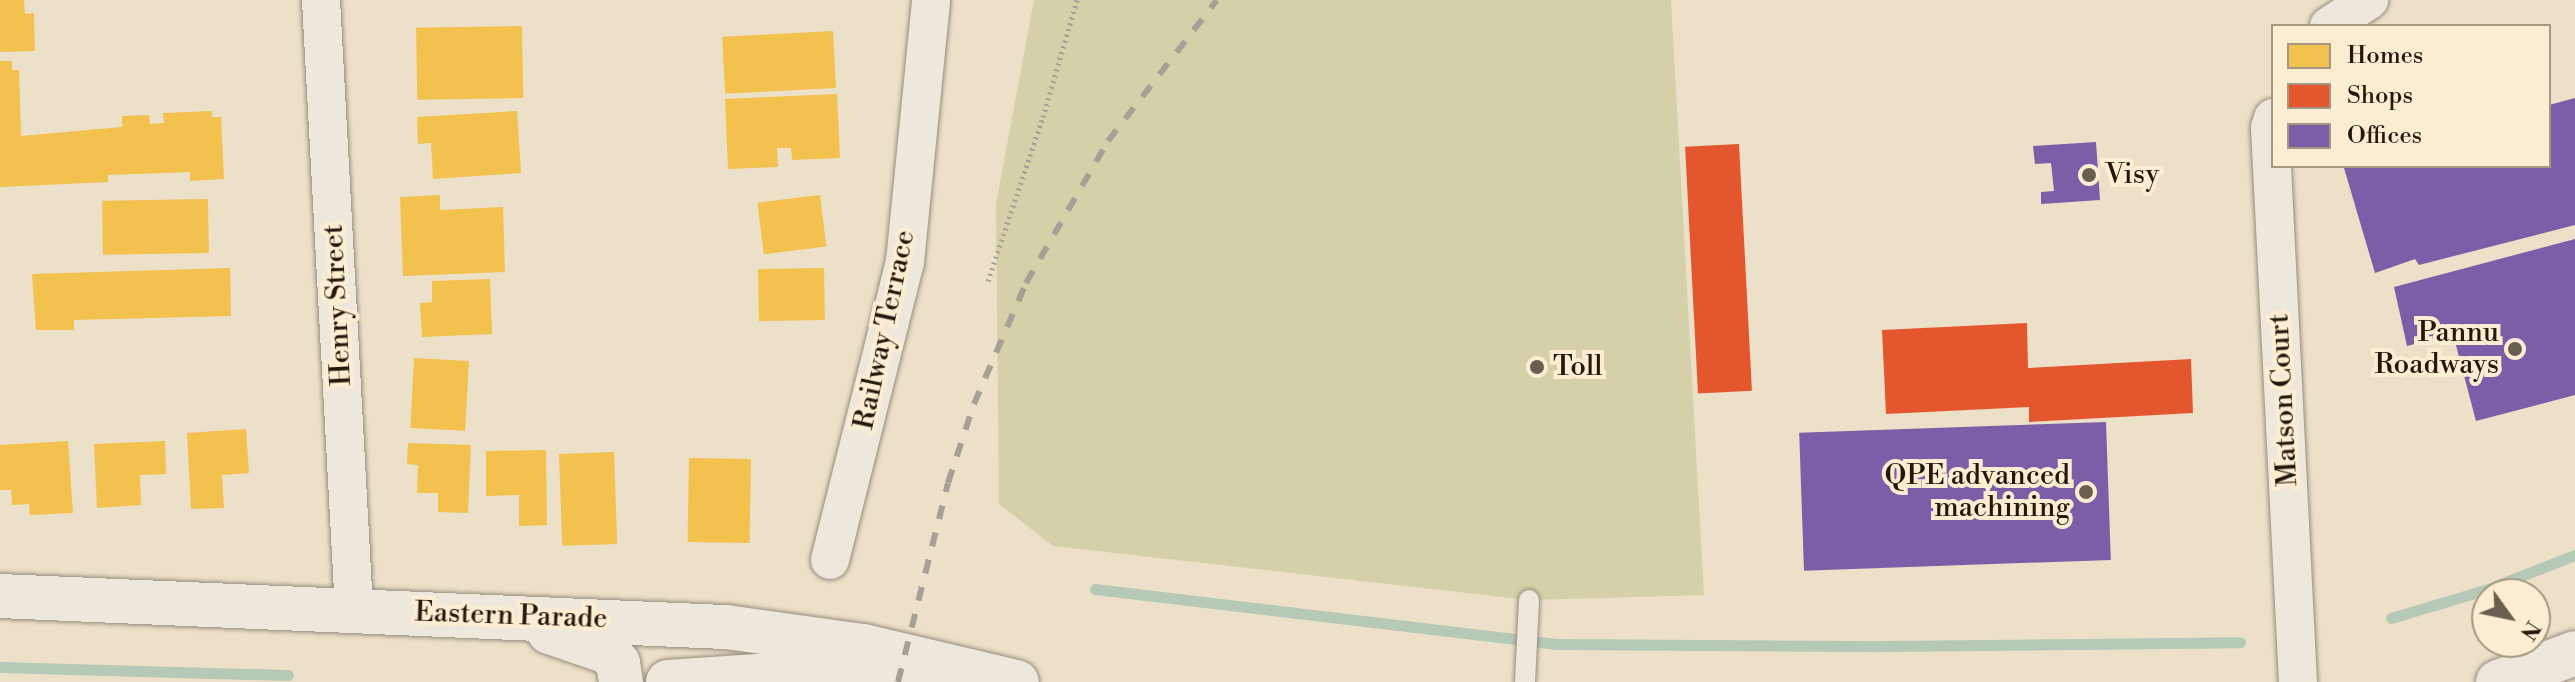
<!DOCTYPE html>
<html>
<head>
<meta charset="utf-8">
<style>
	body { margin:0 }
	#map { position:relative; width:2575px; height:682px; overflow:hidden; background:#ece0c8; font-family:"Libre Bodoni",serif }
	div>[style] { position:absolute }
	.green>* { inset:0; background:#d4d1a8 }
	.homes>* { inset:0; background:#f2c14e; transform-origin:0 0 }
	.shops>* { inset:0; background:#e4572e; transform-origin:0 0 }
	.offices>* { inset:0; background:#7b5ea7; transform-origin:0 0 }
	.stream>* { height:11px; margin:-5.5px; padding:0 5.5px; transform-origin:5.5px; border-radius:5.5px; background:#b6c9b6 }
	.path>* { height:5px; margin-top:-2.5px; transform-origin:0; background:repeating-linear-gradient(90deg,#a6a097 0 2px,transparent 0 6px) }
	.roads { filter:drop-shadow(0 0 2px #958d7e) drop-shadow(0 0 2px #958d7e) }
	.lane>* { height:20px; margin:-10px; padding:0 10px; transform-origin:10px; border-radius:10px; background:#eee8dc }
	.street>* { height:38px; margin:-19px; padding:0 19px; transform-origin:19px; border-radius:19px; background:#eee8dc }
	.secondary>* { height:44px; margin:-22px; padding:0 22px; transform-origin:22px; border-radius:22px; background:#eee8dc }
	.rail>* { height:6px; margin-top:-3px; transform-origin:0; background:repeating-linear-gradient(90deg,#a6a097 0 14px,transparent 0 28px) }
	.dots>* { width:22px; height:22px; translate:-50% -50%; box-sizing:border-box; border:4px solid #fcedd2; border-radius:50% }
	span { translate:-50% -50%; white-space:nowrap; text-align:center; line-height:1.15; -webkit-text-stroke:8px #fcedd2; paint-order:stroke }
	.poi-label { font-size:28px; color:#22190d }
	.left { translate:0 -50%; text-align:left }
	.right { translate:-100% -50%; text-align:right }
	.street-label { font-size:28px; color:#22190d }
	.legend { position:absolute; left:2271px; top:24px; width:280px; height:144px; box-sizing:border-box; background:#fcedd2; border:2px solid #a59883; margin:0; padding:10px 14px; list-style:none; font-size:24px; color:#22190d }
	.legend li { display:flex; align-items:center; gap:16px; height:40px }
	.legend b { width:40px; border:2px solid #a59883 }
	.north { position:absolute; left:2471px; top:578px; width:80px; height:80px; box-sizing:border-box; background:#fcedd2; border:2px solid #a59883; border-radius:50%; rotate:123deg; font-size:22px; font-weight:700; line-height:32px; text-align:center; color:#22190d }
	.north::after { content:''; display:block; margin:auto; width:28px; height:36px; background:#695f4e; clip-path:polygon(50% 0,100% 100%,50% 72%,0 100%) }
</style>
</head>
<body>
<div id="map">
	<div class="green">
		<div style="clip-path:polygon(1034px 0,1671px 0,1704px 595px,1529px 600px,1053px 546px,999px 504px,996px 204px)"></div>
	</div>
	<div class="homes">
		<div style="clip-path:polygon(0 0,24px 0,25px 14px,34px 13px,35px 51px,0 52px)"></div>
		<div style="left:522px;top:26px;width:72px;height:106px;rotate:89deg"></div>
		<div style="left:833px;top:31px;width:57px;height:111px;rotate:87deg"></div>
		<div style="clip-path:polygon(0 61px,12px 61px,12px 70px,19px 70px,21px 136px,122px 127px,122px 116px,149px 115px,150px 124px,164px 123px,163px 113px,212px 111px,212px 117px,221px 117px,224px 179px,190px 181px,190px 172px,108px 175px,108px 182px,0 187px)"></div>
		<div style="clip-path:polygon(837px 94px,840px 158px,792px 160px,791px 148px,777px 148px,778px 167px,728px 169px,725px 99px)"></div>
		<div style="clip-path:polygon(517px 111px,521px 173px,433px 179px,431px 143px,418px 144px,417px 117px)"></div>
		<div style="clip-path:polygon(440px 195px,440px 210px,503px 207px,505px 272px,403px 276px,400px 197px)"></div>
		<div style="left:820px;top:195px;width:52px;height:63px;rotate:83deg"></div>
		<div style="left:208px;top:199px;width:54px;height:106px;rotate:89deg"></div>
		<div style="clip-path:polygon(230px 268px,231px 316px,74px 320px,74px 330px,36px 330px,32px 274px)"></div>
		<div style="left:824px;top:268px;width:52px;height:66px;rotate:89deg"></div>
		<div style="clip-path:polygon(490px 279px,492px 334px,422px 337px,420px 303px,432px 302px,432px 281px)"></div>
		<div style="left:414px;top:358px;width:55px;height:70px;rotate:3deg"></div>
		<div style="clip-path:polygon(246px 429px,249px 473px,222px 475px,224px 508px,191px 509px,187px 433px)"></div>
		<div style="clip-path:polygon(68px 441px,73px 513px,30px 515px,29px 504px,12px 505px,11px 490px,0 490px,0 445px)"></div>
		<div style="clip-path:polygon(165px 441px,166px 474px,140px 475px,141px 505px,97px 508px,94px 444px)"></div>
		<div style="clip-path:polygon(408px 443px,471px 445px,468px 513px,438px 512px,438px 493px,417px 493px,418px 465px,407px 464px)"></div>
		<div style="clip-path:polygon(546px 450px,547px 525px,519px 526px,519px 495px,486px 496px,486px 451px)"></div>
		<div style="left:614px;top:452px;width:92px;height:55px;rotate:88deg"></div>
		<div style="left:689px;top:458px;width:62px;height:84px;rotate:1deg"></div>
	</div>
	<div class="shops">
		<div style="left:1739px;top:144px;width:247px;height:54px;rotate:87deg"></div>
		<div style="clip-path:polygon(2027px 323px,2028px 368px,2191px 359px,2193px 413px,2029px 422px,2029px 407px,1886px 414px,1882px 330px)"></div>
	</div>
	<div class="offices">
		<div style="clip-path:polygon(2575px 98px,2575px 225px,2419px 265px,2415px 259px,2375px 273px,2344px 168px,2549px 166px,2549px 105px)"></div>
		<div style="clip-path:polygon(2096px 142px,2100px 200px,2041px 204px,2041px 192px,2054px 191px,2051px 163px,2035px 164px,2033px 146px)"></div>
		<div style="clip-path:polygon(2575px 239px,2575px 395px,2476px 421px,2453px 334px,2407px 346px,2394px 287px)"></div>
		<div style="left:2106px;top:422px;width:138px;height:307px;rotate:88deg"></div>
	</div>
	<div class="stream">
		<div style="left:1095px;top:589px;width:465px;rotate:6.8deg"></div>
		<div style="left:1557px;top:644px;width:327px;rotate:0.4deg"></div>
		<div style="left:1884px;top:646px;width:356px;rotate:-0.6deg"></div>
		<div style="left:2391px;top:618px;width:98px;rotate:-16.6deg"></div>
		<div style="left:2485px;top:590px;width:97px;rotate:-21.3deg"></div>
		<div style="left:0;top:667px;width:288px;rotate:1.6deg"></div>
	</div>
	<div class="path">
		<div style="left:988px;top:281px;width:173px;rotate:-71.5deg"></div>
		<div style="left:1043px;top:117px;width:122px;rotate:-73.8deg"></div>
	</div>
	<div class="roads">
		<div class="lane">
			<div style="left:1525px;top:682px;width:82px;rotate:-87.2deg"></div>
		</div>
		<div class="street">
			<div style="left:321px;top:0;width:610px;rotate:86.9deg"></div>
			<div style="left:2329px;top:26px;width:48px;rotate:-33deg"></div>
			<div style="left:2273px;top:118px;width:10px;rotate:107deg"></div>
			<div style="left:2270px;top:128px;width:555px;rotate:87.11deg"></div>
			<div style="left:830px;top:560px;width:307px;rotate:-75.9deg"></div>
			<div style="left:905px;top:262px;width:263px;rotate:-84.3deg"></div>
		</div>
		<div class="secondary">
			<div style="left:0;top:596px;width:727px;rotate:2.45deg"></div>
			<div style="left:726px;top:627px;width:138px;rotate:7.9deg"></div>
			<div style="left:863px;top:646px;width:158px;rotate:13.2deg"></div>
			<div style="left:549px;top:632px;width:62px;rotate:18.7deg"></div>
			<div style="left:608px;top:652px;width:15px;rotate:48deg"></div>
			<div style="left:618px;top:663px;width:19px;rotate:81deg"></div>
			<div style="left:668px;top:682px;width:89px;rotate:-3.9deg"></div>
			<div style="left:757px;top:676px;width:165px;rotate:1deg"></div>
			<div style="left:2498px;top:682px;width:82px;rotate:-20.6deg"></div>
		</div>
	</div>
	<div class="rail">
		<div style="left:898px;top:682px;width:205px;rotate:-75.9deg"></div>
		<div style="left:948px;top:483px;width:83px;rotate:-71.8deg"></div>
		<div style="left:974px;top:404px;width:132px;rotate:-66.7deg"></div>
		<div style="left:1026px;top:283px;width:164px;rotate:-60deg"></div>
		<div style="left:1108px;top:141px;width:178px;rotate:-52.3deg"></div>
	</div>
	<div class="dots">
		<div style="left:2089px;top:175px;background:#695f4e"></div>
		<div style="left:2515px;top:349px;background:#695f4e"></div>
		<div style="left:1537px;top:367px;background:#695f4e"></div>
		<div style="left:2086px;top:492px;background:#695f4e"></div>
	</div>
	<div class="poi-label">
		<span class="left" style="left:2105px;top:175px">Visy</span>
		<span class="right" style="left:2499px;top:349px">Pannu<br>Roadways</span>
		<span class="left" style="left:1553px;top:367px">Toll</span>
		<span class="right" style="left:2070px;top:492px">QPE advanced<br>machining</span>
	</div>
	<div class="street-label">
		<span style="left:338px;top:305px;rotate:-93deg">Henry Street</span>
		<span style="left:885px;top:330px;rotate:-78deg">Railway Terrace</span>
		<span style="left:2284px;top:400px;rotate:-93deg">Matson Court</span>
		<span style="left:511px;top:616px;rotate:2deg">Eastern Parade</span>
	</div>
	<ul class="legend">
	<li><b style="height:22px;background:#f2c14e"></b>Homes</li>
	<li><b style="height:22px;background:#e4572e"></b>Shops</li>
	<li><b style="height:22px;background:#7b5ea7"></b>Offices</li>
	</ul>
	<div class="north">N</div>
</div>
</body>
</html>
